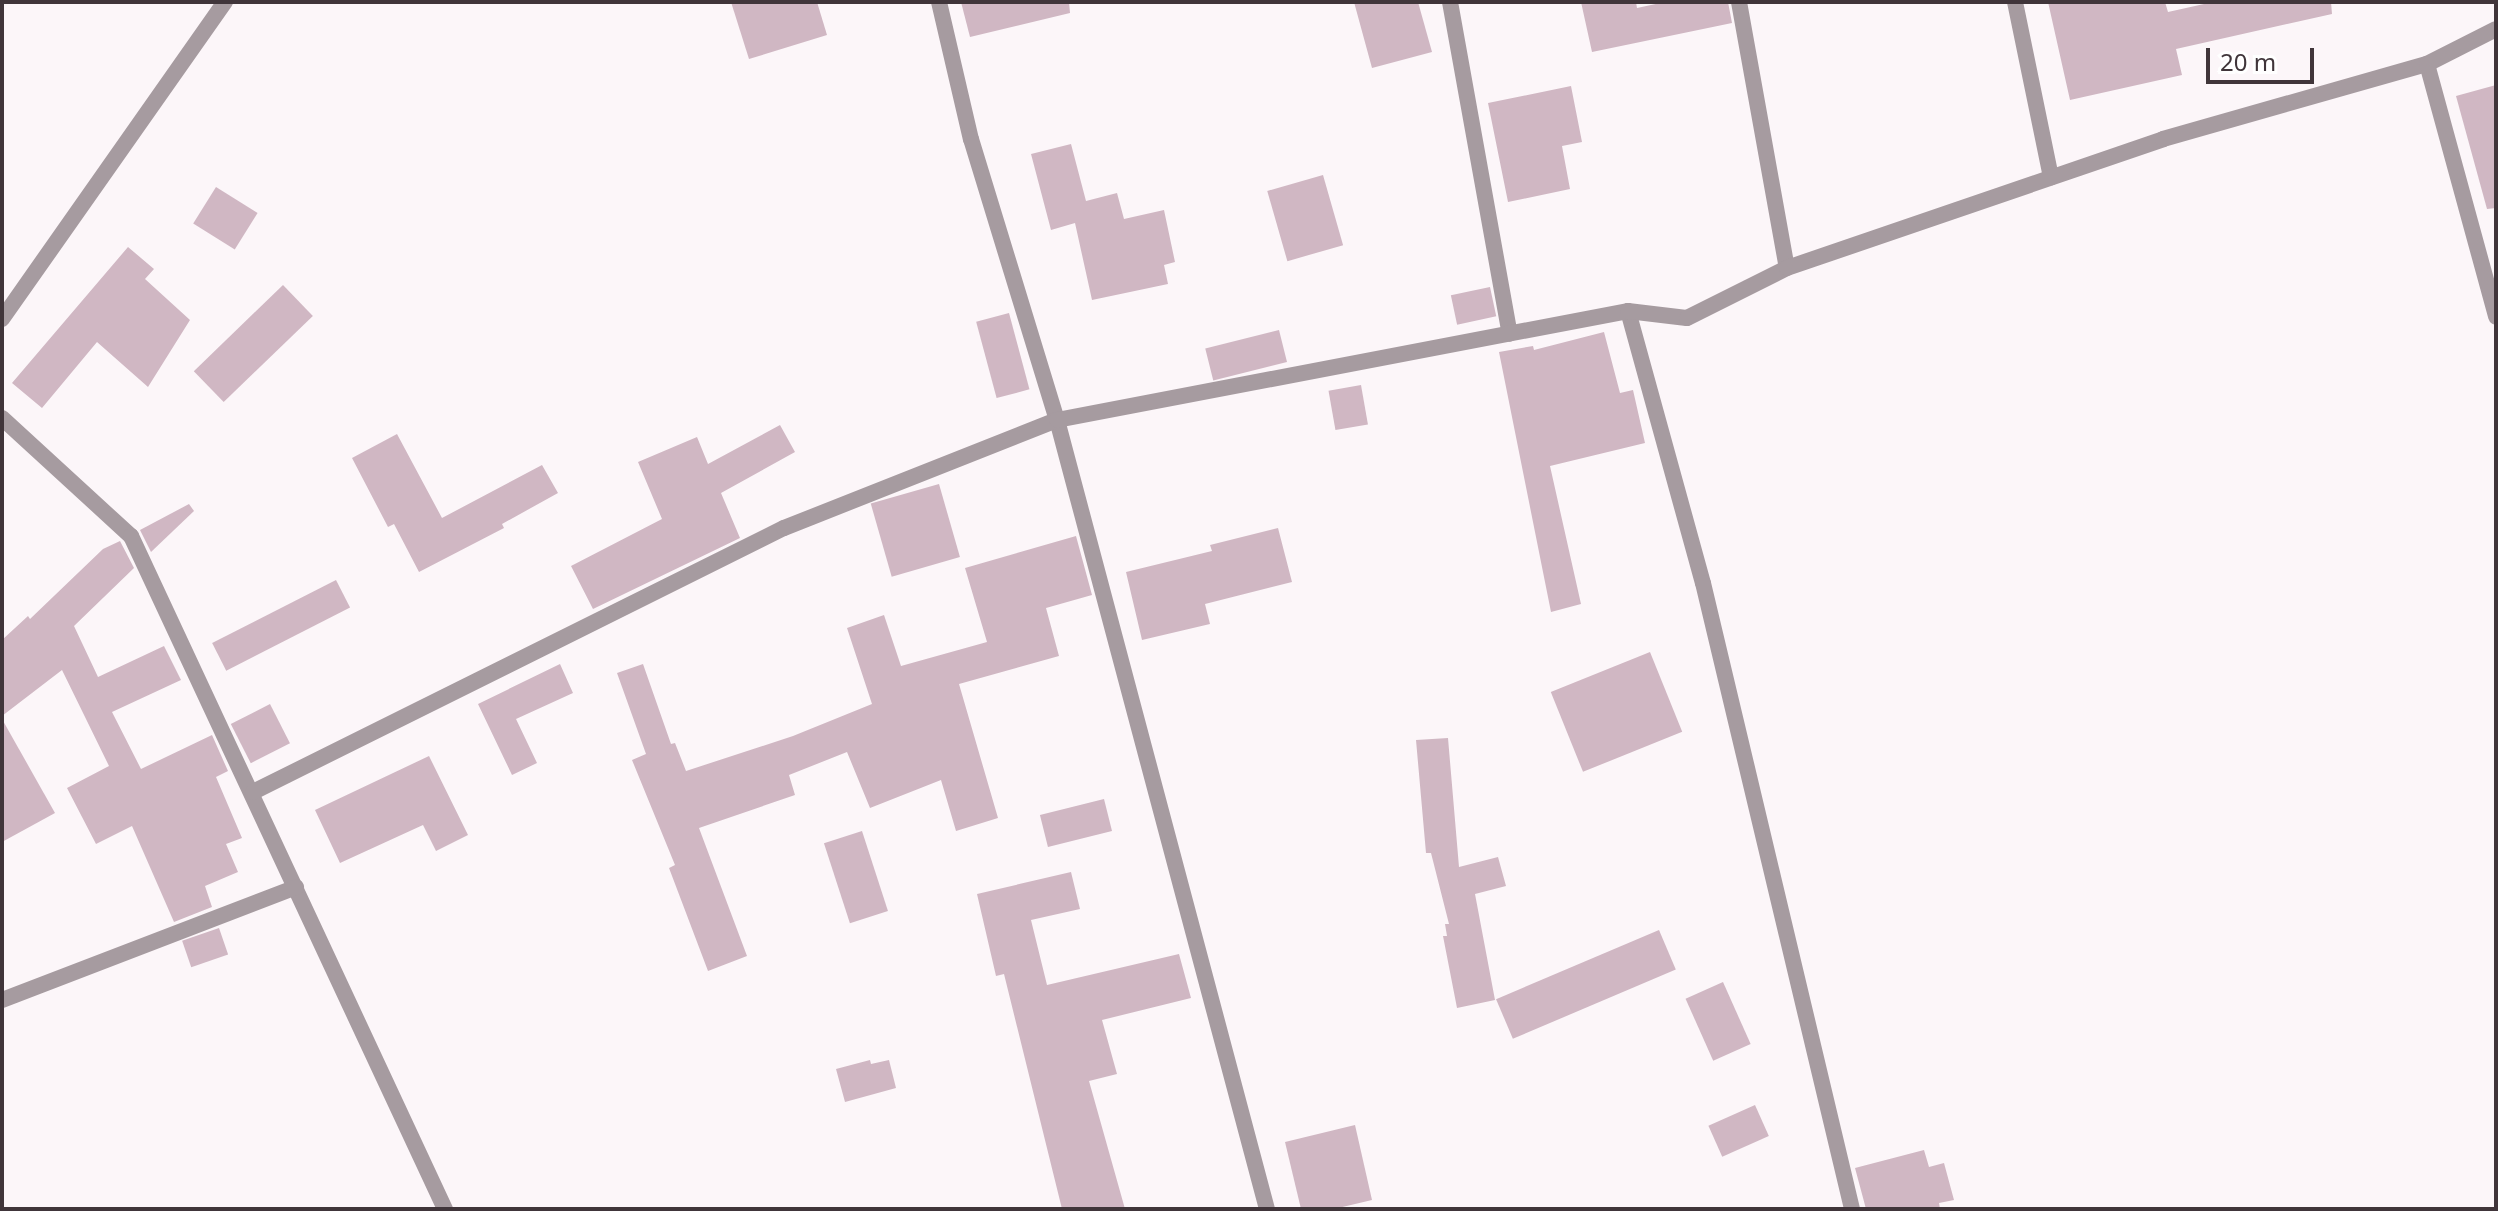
<!DOCTYPE html>
<html>
<head>
<meta charset="utf-8">
<style>
	body { margin:0 }
	#map { position:relative; width:2498px; height:1211px; overflow:hidden; background:#fcf6f9; font-family:"Noto Sans",sans-serif }
	div>[style] { position:absolute }
	.building>* { inset:0; background:#d0b7c3; transform-origin:0 0 }
	.street>* { height:16px; margin:-8px; padding:0 8px; transform-origin:8px; border-radius:8px; background:#a69ba0 }
	span { translate:-50% -50%; white-space:nowrap; text-align:center; line-height:1.15; -webkit-text-stroke:7px #fff; paint-order:stroke }
	.frame { position:absolute; inset:0; border:4px solid #40353a; pointer-events:none }
	.scale { position:absolute; left:2206px; top:48px; width:108px; height:36px; box-sizing:border-box; border:4px solid #40353a; border-top:0; padding-left:10px; font-size:24px; line-height:28px; white-space:nowrap; color:#40353a; -webkit-text-stroke:6px #fff; paint-order:stroke }
</style>
</head>
<body>
<div id="map">
	<div class="building">
		<div style="clip-path:polygon(731px 2px,817px 2px,827px 35px,749px 59px)"></div>
		<div style="clip-path:polygon(961px 2px,1069px 2px,1070px 13px,970px 37px)"></div>
		<div style="clip-path:polygon(1354px 2px,1418px 2px,1432px 52px,1372px 68px)"></div>
		<div style="clip-path:polygon(1581px 2px,1636px 2px,1637px 8px,1665px 2px,1728px 2px,1732px 23px,1592px 52px)"></div>
		<div style="clip-path:polygon(2048px 2px,2165px 2px,2168px 12px,2213px 2px,2331px 2px,2332px 14px,2176px 49px,2182px 75px,2070px 100px)"></div>
		<div style="clip-path:polygon(2496px 85px,2496px 208px,2487px 209px,2456px 96px)"></div>
		<div style="clip-path:polygon(1571px 86px,1582px 142px,1562px 146px,1570px 189px,1508px 202px,1488px 103px)"></div>
		<div style="clip-path:polygon(1071px 144px,1086px 201px,1117px 193px,1124px 219px,1164px 210px,1175px 262px,1164px 265px,1168px 284px,1092px 300px,1075px 223px,1051px 230px,1031px 154px)"></div>
		<div style="left:1323px;top:175px;width:73px;height:58px;rotate:74deg"></div>
		<div style="left:216px;top:187px;width:49px;height:43px;rotate:32deg"></div>
		<div style="clip-path:polygon(128px 247px,154px 269px,145px 279px,190px 320px,148px 387px,97px 342px,42px 408px,12px 383px)"></div>
		<div style="left:283px;top:285px;width:43px;height:124px;rotate:46deg"></div>
		<div style="left:1490px;top:287px;width:30px;height:40px;rotate:78deg"></div>
		<div style="left:1009px;top:313px;width:79px;height:34px;rotate:75deg"></div>
		<div style="left:1279px;top:330px;width:33px;height:76px;rotate:76deg"></div>
		<div style="clip-path:polygon(1604px 332px,1620px 393px,1633px 390px,1645px 443px,1550px 466px,1581px 604px,1551px 612px,1499px 352px,1533px 346px,1534px 350px)"></div>
		<div style="left:1361px;top:385px;width:40px;height:33px;rotate:80deg"></div>
		<div style="clip-path:polygon(780px 425px,795px 452px,721px 493px,740px 538px,593px 609px,571px 566px,662px 519px,638px 462px,697px 437px,708px 464px)"></div>
		<div style="clip-path:polygon(397px 434px,442px 518px,542px 465px,558px 493px,502px 524px,504px 528px,419px 572px,394px 524px,388px 527px,352px 458px)"></div>
		<div style="left:939px;top:484px;width:76px;height:71px;rotate:74deg"></div>
		<div style="clip-path:polygon(189px 504px,194px 511px,151px 552px,140px 530px)"></div>
		<div style="clip-path:polygon(1278px 528px,1292px 582px,1205px 604px,1210px 624px,1142px 640px,1126px 572px,1212px 551px,1210px 545px)"></div>
		<div style="clip-path:polygon(1076px 536px,1092px 595px,1046px 608px,1059px 656px,959px 684px,998px 818px,956px 831px,941px 780px,870px 808px,847px 752px,789px 775px,795px 795px,699px 828px,747px 956px,708px 971px,669px 868px,675px 865px,632px 760px,646px 754px,617px 673px,643px 664px,671px 744px,675px 743px,686px 771px,793px 736px,872px 704px,847px 628px,884px 615px,901px 666px,987px 642px,965px 568px)"></div>
		<div style="clip-path:polygon(120px 541px,134px 568px,74px 626px,98px 677px,164px 646px,181px 680px,112px 712px,141px 769px,212px 735px,228px 771px,216px 777px,242px 838px,226px 844px,238px 872px,205px 886px,212px 907px,174px 922px,132px 826px,96px 844px,67px 788px,109px 766px,62px 670px,2px 716px,2px 640px,28px 616px,30px 619px,103px 549px)"></div>
		<div style="left:336px;top:580px;width:31px;height:139px;rotate:63deg"></div>
		<div style="left:1650px;top:652px;width:86px;height:107px;rotate:68deg"></div>
		<div style="clip-path:polygon(560px 664px,573px 693px,516px 719px,537px 763px,512px 775px,478px 704px)"></div>
		<div style="left:270px;top:704px;width:44px;height:44px;rotate:63deg"></div>
		<div style="clip-path:polygon(2px 719px,55px 813px,2px 842px)"></div>
		<div style="clip-path:polygon(1448px 738px,1459px 867px,1498px 857px,1506px 886px,1475px 894px,1495px 1000px,1457px 1008px,1443px 936px,1447px 936px,1445px 924px,1449px 924px,1431px 853px,1426px 853px,1416px 740px)"></div>
		<div style="clip-path:polygon(429px 756px,468px 835px,436px 851px,423px 825px,340px 863px,315px 810px)"></div>
		<div style="left:1104px;top:799px;width:33px;height:66px;rotate:76deg"></div>
		<div style="left:862px;top:831px;width:84px;height:40px;rotate:72deg"></div>
		<div style="clip-path:polygon(1071px 872px,1080px 909px,1031px 920px,1047px 985px,1179px 954px,1191px 998px,1102px 1020px,1117px 1074px,1089px 1081px,1125px 1209px,1062px 1209px,1004px 974px,996px 976px,977px 894px)"></div>
		<div style="left:219px;top:928px;width:28px;height:39px;rotate:71deg"></div>
		<div style="left:1659px;top:930px;width:43px;height:177px;rotate:67deg"></div>
		<div style="left:1723px;top:982px;width:68px;height:41px;rotate:66deg"></div>
		<div style="clip-path:polygon(870px 1060px,871px 1064px,889px 1060px,896px 1088px,845px 1102px,836px 1069px)"></div>
		<div style="left:1755px;top:1105px;width:34px;height:51px;rotate:66deg"></div>
		<div style="clip-path:polygon(1355px 1125px,1372px 1200px,1334px 1209px,1301px 1209px,1285px 1142px)"></div>
		<div style="clip-path:polygon(1924px 1150px,1929px 1167px,1944px 1163px,1954px 1200px,1939px 1203px,1940px 1209px,1866px 1209px,1855px 1168px)"></div>
	</div>
	<div class="street">
		<div style="left:939px;top:2px;width:141px;rotate:76.9deg"></div>
		<div style="left:971px;top:139px;width:294px;rotate:73deg"></div>
		<div style="left:1057px;top:420px;width:816px;rotate:75.1deg"></div>
		<div style="left:1450px;top:2px;width:337px;rotate:79.8deg"></div>
		<div style="left:1739px;top:2px;width:270px;rotate:79.8deg"></div>
		<div style="left:2015px;top:2px;width:179px;rotate:78.4deg"></div>
		<div style="left:2427px;top:64px;width:262px;rotate:74.7deg"></div>
		<div style="left:1628px;top:311px;width:282px;rotate:74.6deg"></div>
		<div style="left:1703px;top:583px;width:643px;rotate:76.61deg"></div>
		<div style="left:2px;top:319px;width:388px;rotate:-54.9deg"></div>
		<div style="left:2px;top:418px;width:175px;rotate:42.5deg"></div>
		<div style="left:131px;top:536px;width:743px;rotate:64.99deg"></div>
		<div style="left:253px;top:792px;width:593px;rotate:-26.44deg"></div>
		<div style="left:784px;top:528px;width:294px;rotate:-21.6deg"></div>
		<div style="left:1057px;top:420px;width:581px;rotate:-10.81deg"></div>
		<div style="left:1628px;top:311px;width:59px;rotate:6.8deg"></div>
		<div style="left:1687px;top:318px;width:112px;rotate:-26.6deg"></div>
		<div style="left:1787px;top:268px;width:398px;rotate:-18.9deg"></div>
		<div style="left:2163px;top:139px;width:274px;rotate:-15.9deg"></div>
		<div style="left:2427px;top:64px;width:77px;rotate:-26.9deg"></div>
		<div style="left:2px;top:1000px;width:315px;rotate:-21deg"></div>
	</div>
	<div class="frame"></div>
	<div class="scale">20 m</div>
</div>
</body>
</html>
